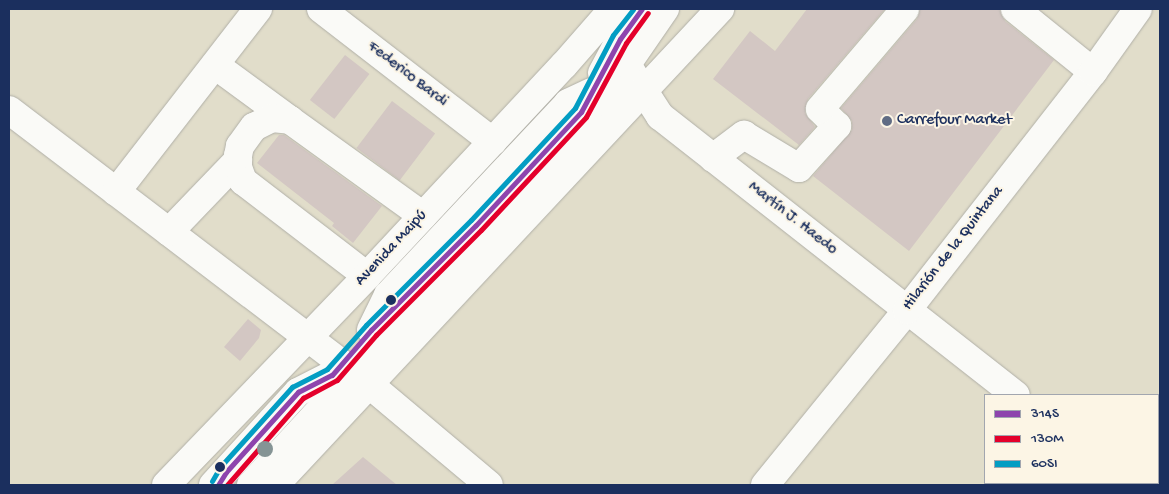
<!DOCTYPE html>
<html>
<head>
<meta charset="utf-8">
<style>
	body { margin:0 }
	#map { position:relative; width:1169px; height:494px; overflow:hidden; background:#e1ddca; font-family:"Gochi Hand",sans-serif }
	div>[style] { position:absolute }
	.building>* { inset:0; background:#d3c7c3; transform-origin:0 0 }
	.roads { filter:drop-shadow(0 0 1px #b0afa7) drop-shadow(0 0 1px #b0afa7) }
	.minor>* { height:28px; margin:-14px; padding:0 14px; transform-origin:14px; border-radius:14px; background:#fafaf7 }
	.major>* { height:28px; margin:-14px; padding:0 14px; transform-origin:14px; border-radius:14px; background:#fafaf7 }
	.bus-1>* { height:5px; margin:-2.5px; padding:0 2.5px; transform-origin:2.5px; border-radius:2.5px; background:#8e44ad }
	.bus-2>* { height:5px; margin:-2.5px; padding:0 2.5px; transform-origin:2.5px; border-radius:2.5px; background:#e4002b }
	.bus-3>* { height:5px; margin:-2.5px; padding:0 2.5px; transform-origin:2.5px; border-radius:2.5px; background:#039dc3 }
	.trees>* { width:16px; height:16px; margin:-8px; border-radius:50%; background:#859495 }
	.dots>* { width:14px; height:14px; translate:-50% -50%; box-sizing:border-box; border:2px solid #fcf5e5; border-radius:50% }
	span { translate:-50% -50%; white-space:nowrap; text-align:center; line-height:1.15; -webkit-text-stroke:4px #fcf5e5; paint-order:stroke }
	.street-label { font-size:16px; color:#1b2f5e }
	.poi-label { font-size:16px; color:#1b2f5e }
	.left { translate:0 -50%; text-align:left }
	.frame { position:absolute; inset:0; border:10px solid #1b2f5e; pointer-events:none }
	.legend { position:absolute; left:984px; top:394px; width:175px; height:90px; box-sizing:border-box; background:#fcf5e5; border:1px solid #a2a6af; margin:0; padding:6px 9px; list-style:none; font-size:15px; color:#1b2f5e }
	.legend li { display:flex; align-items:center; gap:10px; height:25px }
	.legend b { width:25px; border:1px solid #a2a6af }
</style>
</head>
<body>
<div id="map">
	<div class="building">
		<div style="clip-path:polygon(807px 9px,885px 9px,808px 99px,805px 113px,815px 127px,799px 145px,713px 79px,750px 31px,775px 51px)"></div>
		<div style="clip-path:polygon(920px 9px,999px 9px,1005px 21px,1054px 60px,909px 251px,813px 176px,852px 130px,852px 121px,841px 108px,917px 19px)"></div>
		<div style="left:345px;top:55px;width:31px;height:57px;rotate:38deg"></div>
		<div style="left:392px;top:101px;width:54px;height:59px;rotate:37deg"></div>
		<div style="clip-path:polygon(279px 135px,284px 135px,382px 206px,353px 243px,332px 226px,334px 223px,257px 163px)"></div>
		<div style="clip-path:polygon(248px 319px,261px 330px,259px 338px,240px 361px,224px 347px)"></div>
		<div style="clip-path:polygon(363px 457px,397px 485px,332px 485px)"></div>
	</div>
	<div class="roads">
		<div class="minor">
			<div style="left:321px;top:9px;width:217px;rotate:37.7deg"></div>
			<div style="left:1015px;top:9px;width:100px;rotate:38.9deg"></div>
			<div style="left:215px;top:65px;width:93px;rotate:36.3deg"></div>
			<div style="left:631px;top:71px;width:54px;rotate:57.2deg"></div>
			<div style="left:660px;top:116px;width:452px;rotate:38.1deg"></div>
			<div style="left:602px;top:73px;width:38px;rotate:-62deg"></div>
			<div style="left:620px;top:39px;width:37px;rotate:-54deg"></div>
			<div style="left:9px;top:110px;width:454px;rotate:37.3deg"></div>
			<div style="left:370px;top:385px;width:155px;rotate:40deg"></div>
			<div style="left:713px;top:158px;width:39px;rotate:-37deg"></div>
			<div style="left:744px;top:135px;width:64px;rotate:31deg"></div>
			<div style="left:799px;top:168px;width:57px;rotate:-47.9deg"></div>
			<div style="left:837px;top:126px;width:24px;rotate:-135deg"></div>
			<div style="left:820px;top:109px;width:131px;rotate:-49.6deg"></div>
			<div style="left:116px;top:192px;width:232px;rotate:-52.2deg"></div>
			<div style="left:169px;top:232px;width:100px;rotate:-46.2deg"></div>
			<div style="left:367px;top:276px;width:156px;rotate:-142.5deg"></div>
			<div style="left:243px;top:181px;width:15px;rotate:-110deg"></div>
			<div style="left:238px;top:167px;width:11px;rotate:-90deg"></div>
			<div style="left:238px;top:156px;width:10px;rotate:-79deg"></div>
			<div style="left:240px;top:146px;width:24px;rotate:-54deg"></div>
			<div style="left:254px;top:127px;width:20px;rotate:-27deg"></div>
			<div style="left:272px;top:118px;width:18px;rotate:6deg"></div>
			<div style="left:290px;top:120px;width:164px;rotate:35.8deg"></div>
			<div style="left:371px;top:330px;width:39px;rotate:-64deg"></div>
			<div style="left:388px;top:295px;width:263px;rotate:-46.8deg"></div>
			<div style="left:568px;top:103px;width:26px;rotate:-25deg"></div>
			<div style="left:1128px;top:483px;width:4px;rotate:34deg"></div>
			<div style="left:213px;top:485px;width:126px;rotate:-47.6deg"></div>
			<div style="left:298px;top:392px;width:38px;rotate:-27deg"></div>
			<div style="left:251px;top:485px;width:521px;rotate:-47.33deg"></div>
			<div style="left:604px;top:102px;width:44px;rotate:-58.8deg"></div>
			<div style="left:627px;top:64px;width:67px;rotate:-55.4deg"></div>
			<div style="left:765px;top:485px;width:225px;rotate:-50.9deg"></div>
			<div style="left:907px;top:310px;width:302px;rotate:-52deg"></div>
			<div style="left:1093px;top:72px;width:77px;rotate:-54.5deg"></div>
		</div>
		<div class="major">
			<div style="left:166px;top:485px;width:290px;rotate:-46.1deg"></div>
			<div style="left:367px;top:276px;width:289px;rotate:-47deg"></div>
			<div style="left:564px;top:65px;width:74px;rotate:-48.8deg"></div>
			<div style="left:275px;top:485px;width:652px;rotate:-46.93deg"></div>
		</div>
	</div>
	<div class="bus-1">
		<div style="left:218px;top:485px;width:15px;rotate:-58deg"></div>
		<div style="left:226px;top:472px;width:108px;rotate:-48deg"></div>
		<div style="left:298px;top:392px;width:38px;rotate:-27deg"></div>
		<div style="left:332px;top:375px;width:60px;rotate:-49.1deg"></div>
		<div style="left:371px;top:330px;width:148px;rotate:-45deg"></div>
		<div style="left:476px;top:225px;width:154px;rotate:-47.1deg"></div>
		<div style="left:581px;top:112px;width:83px;rotate:-61.9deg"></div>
		<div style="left:620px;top:39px;width:37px;rotate:-54deg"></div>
	</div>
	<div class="bus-2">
		<div style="left:227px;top:485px;width:116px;rotate:-48.9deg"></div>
		<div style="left:303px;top:398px;width:38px;rotate:-28deg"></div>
		<div style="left:337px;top:380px;width:60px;rotate:-49.1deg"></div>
		<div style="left:376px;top:335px;width:148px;rotate:-45deg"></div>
		<div style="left:481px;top:230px;width:154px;rotate:-47.1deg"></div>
		<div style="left:586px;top:117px;width:84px;rotate:-61.6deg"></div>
		<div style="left:626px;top:43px;width:37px;rotate:-54deg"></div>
	</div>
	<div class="bus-3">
		<div style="left:212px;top:481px;width:16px;rotate:-60deg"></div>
		<div style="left:220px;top:467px;width:108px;rotate:-48deg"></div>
		<div style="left:292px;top:387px;width:39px;rotate:-27deg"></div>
		<div style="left:327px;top:369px;width:59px;rotate:-48.4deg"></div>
		<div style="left:366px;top:325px;width:148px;rotate:-45deg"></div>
		<div style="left:471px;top:220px;width:153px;rotate:-47.1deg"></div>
		<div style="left:575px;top:108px;width:82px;rotate:-62.5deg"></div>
		<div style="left:613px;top:35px;width:33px;rotate:-52deg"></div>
	</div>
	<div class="trees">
		<div style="left:265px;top:449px"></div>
	</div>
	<div class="dots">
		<div style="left:887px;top:121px;background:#606c84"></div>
		<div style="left:391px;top:300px;background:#1b2f5e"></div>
		<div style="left:220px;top:467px;background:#1b2f5e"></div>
	</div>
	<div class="street-label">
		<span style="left:407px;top:75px;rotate:38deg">Federico Bardi</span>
		<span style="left:792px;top:219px;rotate:38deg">Martín J. Haedo</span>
		<span style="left:392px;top:249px;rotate:-47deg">Avenida Maipú</span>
		<span style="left:954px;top:249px;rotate:-52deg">Hilarión de la Quintana</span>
	</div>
	<div class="poi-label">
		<span class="left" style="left:897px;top:121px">Carrefour Market</span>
	</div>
	<div class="frame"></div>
	<ul class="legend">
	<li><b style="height:6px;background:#8e44ad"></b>314S</li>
	<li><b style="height:6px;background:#e4002b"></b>130M</li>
	<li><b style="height:6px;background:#039dc3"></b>60SI</li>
	</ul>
</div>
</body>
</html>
